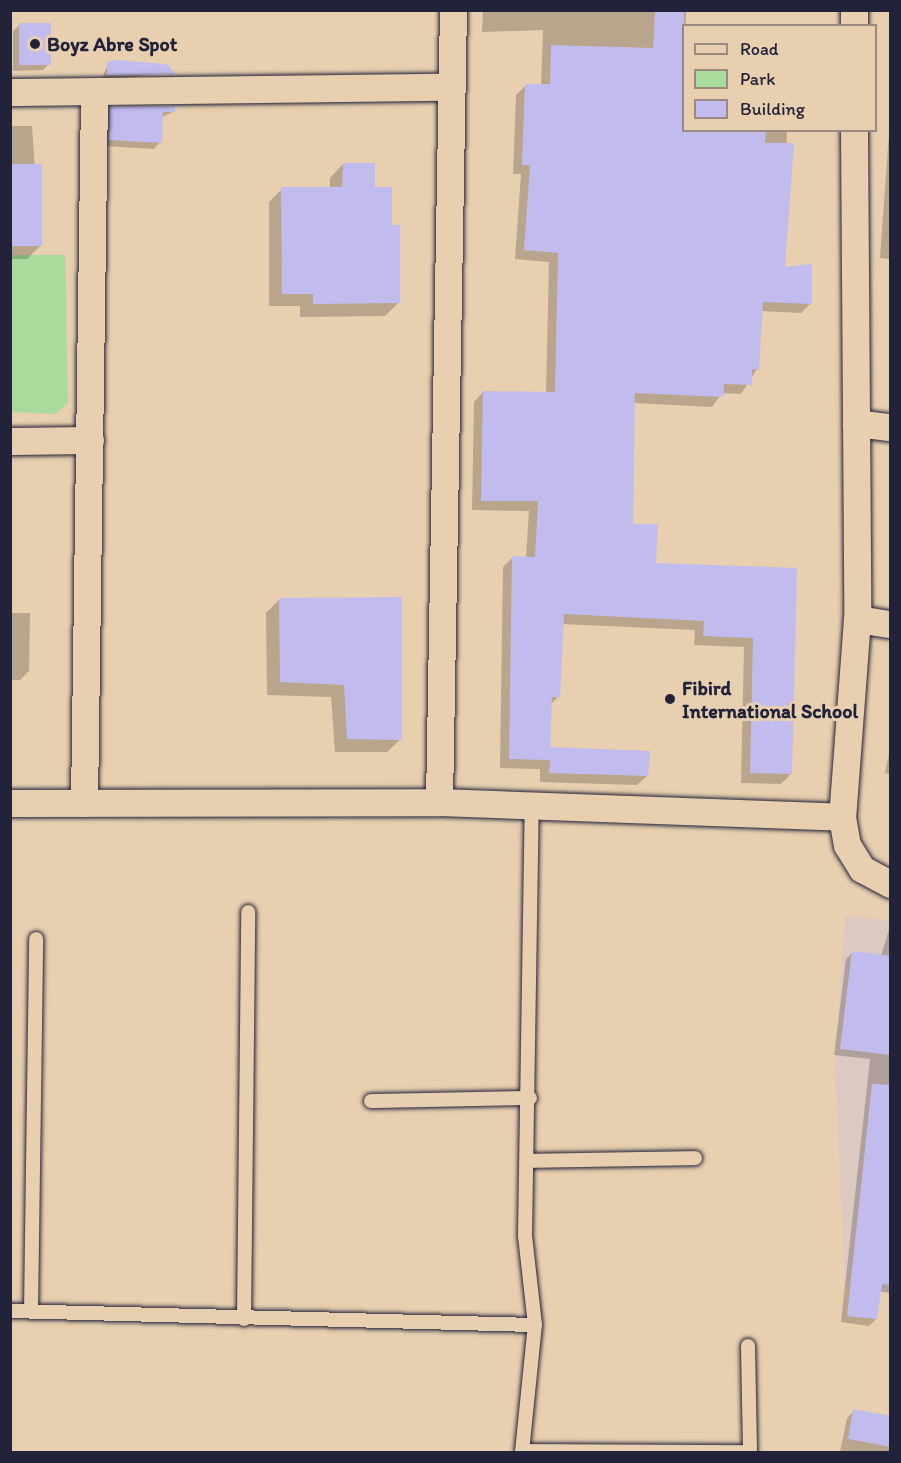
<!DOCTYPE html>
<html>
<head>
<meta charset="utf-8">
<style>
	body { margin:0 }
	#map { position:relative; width:901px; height:1463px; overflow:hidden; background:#e7cfaf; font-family:Itim,sans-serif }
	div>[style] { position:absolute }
	.built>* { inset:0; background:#dcc9c2 }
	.green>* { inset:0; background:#a9db9c }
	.shadow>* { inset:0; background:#0003 }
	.building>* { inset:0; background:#c2bcee; transform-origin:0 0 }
	.roads { filter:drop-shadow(0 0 2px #22223b) drop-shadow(0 0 2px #22223b) }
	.service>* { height:14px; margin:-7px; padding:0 7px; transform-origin:7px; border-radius:7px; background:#e7cfaf }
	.minor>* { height:27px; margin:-13.5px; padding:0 13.5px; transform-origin:13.5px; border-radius:13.5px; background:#e7cfaf }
	.dots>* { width:16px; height:16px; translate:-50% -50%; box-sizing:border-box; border:3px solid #e7cfaf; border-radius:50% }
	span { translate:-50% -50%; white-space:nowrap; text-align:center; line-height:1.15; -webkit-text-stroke:6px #e7cfaf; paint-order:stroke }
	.poi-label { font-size:20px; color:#22223b; font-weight:700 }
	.left { translate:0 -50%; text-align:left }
	.frame { position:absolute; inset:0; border:12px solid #22223b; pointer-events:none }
	.legend { position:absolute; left:682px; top:24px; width:195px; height:108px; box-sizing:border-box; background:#e7cfaf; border:2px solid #988a81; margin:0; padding:8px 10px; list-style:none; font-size:18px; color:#22223b }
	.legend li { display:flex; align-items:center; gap:12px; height:30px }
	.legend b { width:30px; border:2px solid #988a81 }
</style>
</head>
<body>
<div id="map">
	<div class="built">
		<div style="clip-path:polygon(845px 916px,890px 920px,890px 1294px,845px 1287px,835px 1069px)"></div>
	</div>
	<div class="green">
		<div style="clip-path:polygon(11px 255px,65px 255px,68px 403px,55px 414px,11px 412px)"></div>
	</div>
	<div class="shadow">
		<div style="clip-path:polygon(483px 10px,686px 10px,684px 130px,787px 130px,783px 268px,811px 303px,801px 313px,760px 311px,757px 369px,741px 394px,722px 393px,712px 407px,634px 403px,631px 525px,655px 565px,796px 569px,791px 774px,781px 784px,741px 783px,744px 647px,694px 645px,695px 630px,562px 624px,559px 696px,550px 705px,549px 749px,647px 776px,637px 785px,540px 782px,540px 769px,500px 768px,503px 567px,513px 557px,526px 558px,529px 511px,472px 510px,474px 402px,483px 392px,546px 393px,549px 262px,515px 259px,521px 174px,513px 174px,516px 95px,526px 85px,541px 86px,543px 30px,482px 32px)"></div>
		<div style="clip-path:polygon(20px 25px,49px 64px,43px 70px,13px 71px,13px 31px)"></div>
		<div style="clip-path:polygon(108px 64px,171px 72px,101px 81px)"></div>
		<div style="clip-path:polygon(110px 108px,174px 111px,161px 118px,160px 142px,154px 149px,103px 146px,104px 115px)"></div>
		<div style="clip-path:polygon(890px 119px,890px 259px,880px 258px)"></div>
		<div style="clip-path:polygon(10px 126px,32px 126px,40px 246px,27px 259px,10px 259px)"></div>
		<div style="clip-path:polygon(343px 164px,374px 188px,391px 227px,398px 303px,385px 316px,300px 317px,300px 306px,269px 306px,269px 202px,282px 189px,330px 189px,330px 178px)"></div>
		<div style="clip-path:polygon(279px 600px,401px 739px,387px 752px,335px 752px,331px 697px,267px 695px,266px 613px)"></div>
		<div style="clip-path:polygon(10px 613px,30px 613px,29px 671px,20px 680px,10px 680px)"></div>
		<div style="clip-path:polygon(890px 748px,890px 774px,885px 773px)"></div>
		<div style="clip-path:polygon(890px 926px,890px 1293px,879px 1291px,876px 1319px,869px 1326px,841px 1322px,870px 1059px,834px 1055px,846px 959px,852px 953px,881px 956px)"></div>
		<div style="clip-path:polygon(854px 1411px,890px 1417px,890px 1452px,840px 1452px,847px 1418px)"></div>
	</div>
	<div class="building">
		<div style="clip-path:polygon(655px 10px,684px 10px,684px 130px,766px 130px,765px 143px,794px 143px,785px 267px,812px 264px,812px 304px,763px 302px,759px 370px,752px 369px,752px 385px,724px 384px,723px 397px,635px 393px,633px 524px,658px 524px,656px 563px,797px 568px,792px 774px,750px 773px,753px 638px,703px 636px,704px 621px,564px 614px,560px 697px,552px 697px,550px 747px,650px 751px,648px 776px,549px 773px,550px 760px,509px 759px,512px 556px,535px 557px,538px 501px,481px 501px,483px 391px,555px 392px,558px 253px,524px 250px,530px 165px,522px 165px,525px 84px,550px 84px,551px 45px,653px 48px)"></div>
		<div style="left:19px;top:23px;width:32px;height:42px"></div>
		<div style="clip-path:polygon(114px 60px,167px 64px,175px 74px,107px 75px,107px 62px)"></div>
		<div style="clip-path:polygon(175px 106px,175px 112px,163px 112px,162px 143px,109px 140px,110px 107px)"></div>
		<div style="clip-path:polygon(343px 163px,375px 163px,375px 187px,392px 187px,392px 225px,400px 225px,400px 303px,313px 304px,313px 294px,282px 294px,281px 187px,342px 187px)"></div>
		<div style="left:10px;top:164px;width:32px;height:82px"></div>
		<div style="clip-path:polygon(402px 597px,402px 740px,347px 739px,344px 685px,280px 682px,279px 598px)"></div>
		<div style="clip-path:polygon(852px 951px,891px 956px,891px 1055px,840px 1049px)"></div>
		<div style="clip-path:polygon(872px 1084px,891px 1085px,891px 1285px,882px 1284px,877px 1319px,847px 1316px)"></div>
		<div style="clip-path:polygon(853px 1409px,891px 1416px,891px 1447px,848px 1439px)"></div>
	</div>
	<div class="roads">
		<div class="service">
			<div style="left:371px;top:1101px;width:159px;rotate:-1.1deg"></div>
			<div style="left:528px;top:1161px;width:167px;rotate:-1deg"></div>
			<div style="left:10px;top:1311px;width:525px;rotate:1.53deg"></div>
			<div style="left:31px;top:1311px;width:372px;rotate:-89.2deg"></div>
			<div style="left:244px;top:1319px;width:407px;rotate:-89.4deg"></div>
			<div style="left:748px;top:1346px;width:106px;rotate:88.9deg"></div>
			<div style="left:522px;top:1451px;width:228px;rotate:0.3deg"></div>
			<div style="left:522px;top:1452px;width:128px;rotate:-84.2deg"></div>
			<div style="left:535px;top:1325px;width:90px;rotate:-96.4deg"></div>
			<div style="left:525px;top:1236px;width:430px;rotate:-89.1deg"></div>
		</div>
		<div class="minor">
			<div style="left:854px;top:26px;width:16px;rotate:-90deg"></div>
			<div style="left:10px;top:92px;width:440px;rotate:-0.7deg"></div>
			<div style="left:854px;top:130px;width:489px;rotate:89.6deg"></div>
			<div style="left:857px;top:619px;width:199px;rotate:94.3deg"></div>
			<div style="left:842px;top:817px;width:28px;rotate:80deg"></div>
			<div style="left:847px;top:845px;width:28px;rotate:58deg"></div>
			<div style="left:862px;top:869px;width:32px;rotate:28deg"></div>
			<div style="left:856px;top:423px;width:34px;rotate:7deg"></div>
			<div style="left:10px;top:441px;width:80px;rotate:-0.7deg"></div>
			<div style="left:857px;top:619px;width:33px;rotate:9deg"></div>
			<div style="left:439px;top:802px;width:792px;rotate:-88.99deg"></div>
			<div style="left:10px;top:803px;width:429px;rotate:-0.1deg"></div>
			<div style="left:439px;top:802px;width:403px;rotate:2.1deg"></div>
			<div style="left:84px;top:803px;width:709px;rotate:-89.19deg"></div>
		</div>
	</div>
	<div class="dots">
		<div style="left:35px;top:44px;background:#22223b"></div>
		<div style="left:670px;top:699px;background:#22223b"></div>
	</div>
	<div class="poi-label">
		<span class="left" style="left:47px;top:44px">Boyz Abre Spot</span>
		<span class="left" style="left:682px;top:700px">Fibird<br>International School</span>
	</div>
	<div class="frame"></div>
	<ul class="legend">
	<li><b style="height:8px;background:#e7cfaf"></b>Road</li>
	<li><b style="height:16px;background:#a9db9c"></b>Park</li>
	<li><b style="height:16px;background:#c2bcee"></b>Building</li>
	</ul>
</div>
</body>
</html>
